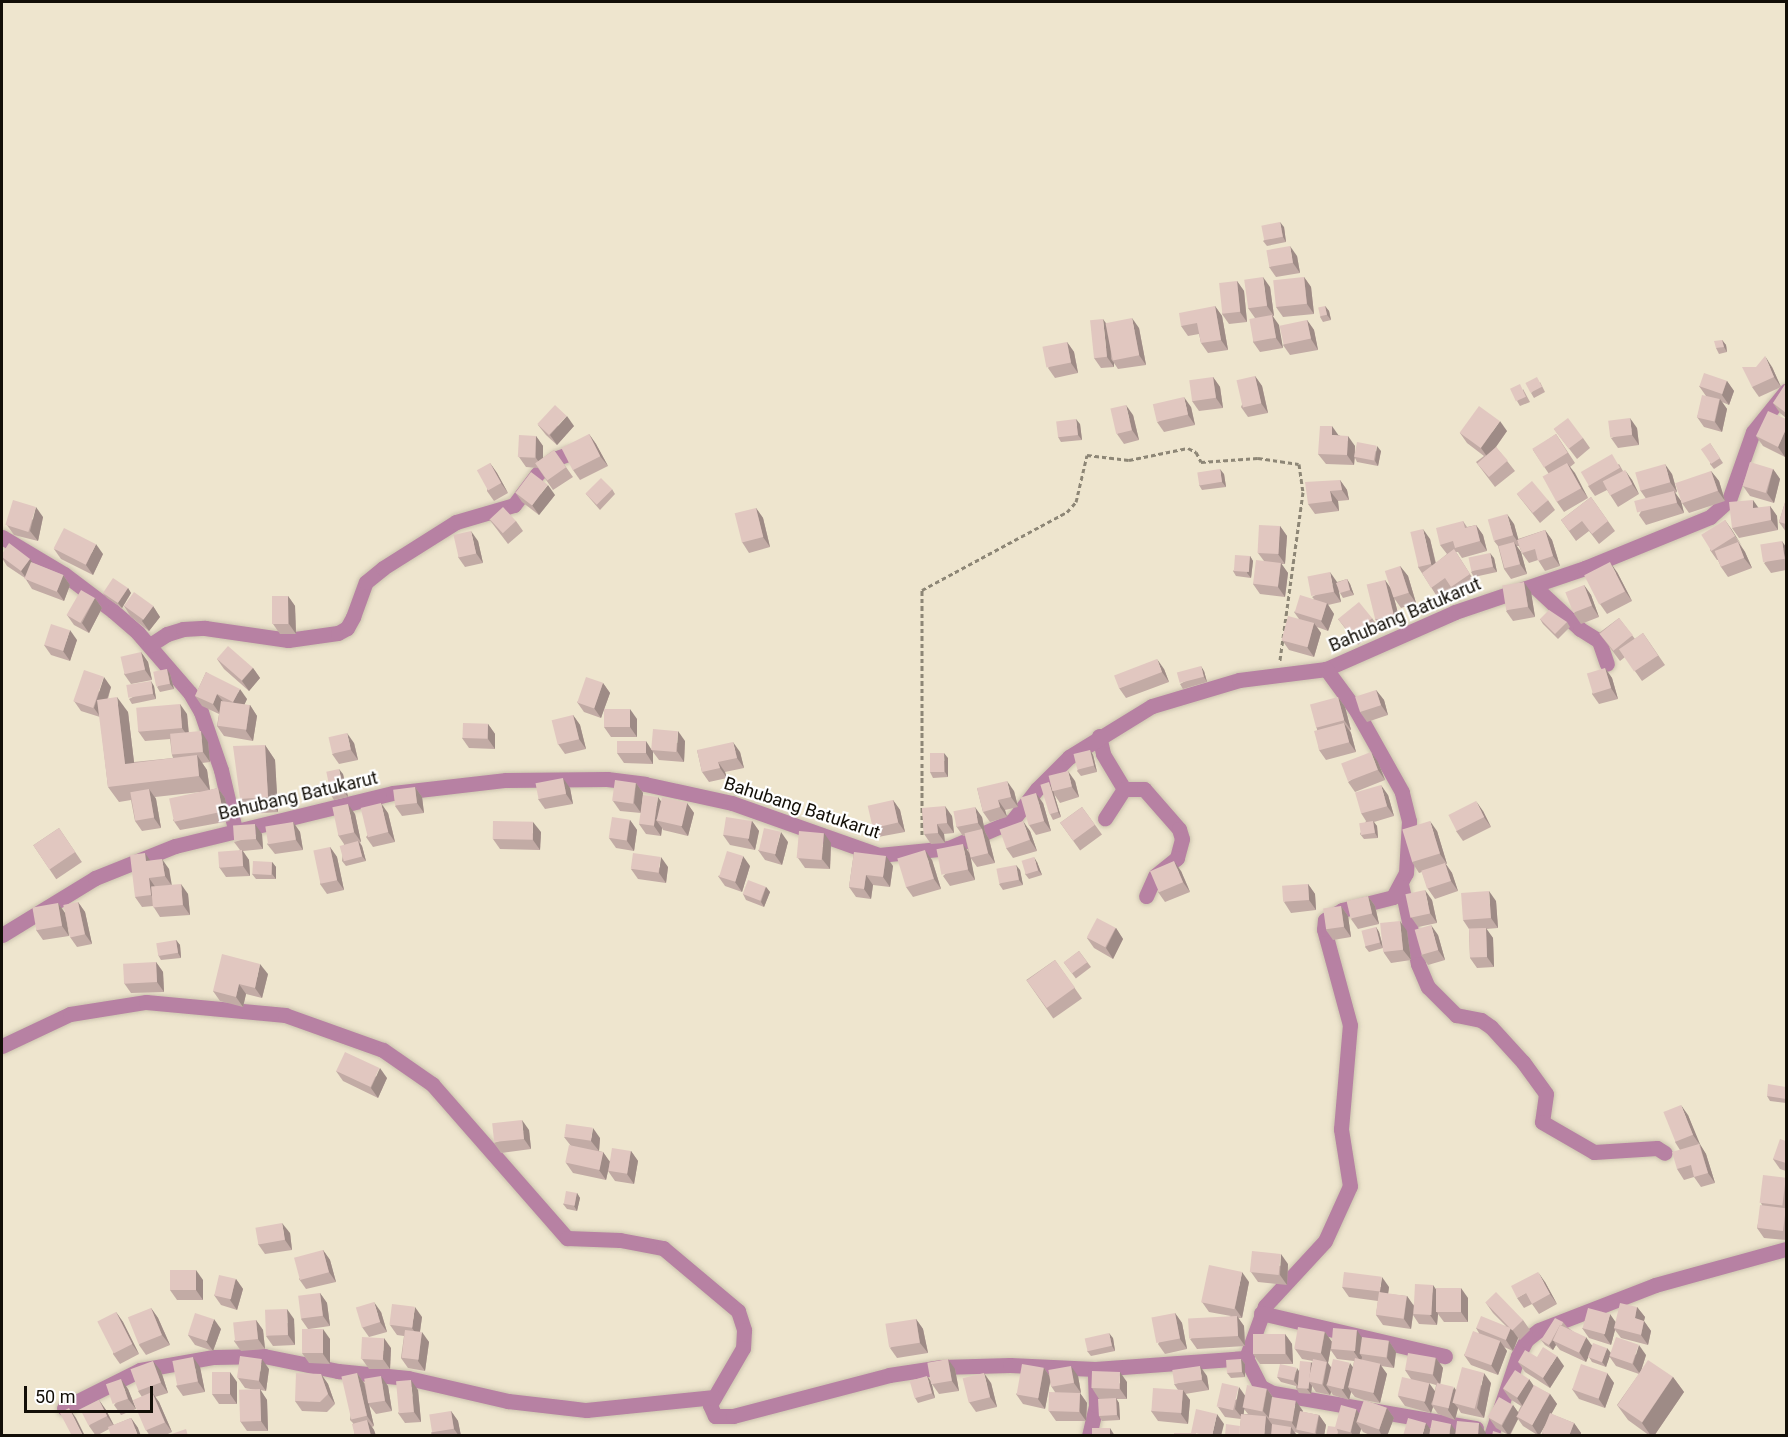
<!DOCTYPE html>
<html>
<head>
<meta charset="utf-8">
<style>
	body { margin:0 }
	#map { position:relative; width:1788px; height:1437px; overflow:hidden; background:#eee5ce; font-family:Roboto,sans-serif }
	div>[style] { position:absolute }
	.path>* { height:3px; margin-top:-1.5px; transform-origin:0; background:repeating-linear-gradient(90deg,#8d8676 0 4.5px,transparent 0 7.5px) }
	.roads { filter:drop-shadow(0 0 2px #cbc3ae) drop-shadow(0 0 2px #cbc3ae) }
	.minor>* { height:15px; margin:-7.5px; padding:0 7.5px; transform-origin:7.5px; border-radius:7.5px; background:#b781a3 }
	.wall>* { inset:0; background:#c2aba5; transform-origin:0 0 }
	.shaded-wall>* { inset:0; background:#9e8b86 }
	.building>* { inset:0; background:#e1c7c0; transform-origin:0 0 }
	span { translate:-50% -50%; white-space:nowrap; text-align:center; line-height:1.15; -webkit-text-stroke:4.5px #fff; paint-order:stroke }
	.street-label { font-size:18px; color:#120e07 }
	.frame { position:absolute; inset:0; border:3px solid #120e07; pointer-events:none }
	.scale { position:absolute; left:24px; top:1386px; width:129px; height:27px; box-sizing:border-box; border:3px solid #120e07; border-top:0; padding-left:8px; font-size:18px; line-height:21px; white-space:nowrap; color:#120e07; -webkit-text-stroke:4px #fff; paint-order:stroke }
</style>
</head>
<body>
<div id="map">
	<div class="path">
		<div style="left:922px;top:835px;width:245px;rotate:-90deg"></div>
		<div style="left:922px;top:590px;width:165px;rotate:-28.3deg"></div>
		<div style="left:1067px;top:512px;width:13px;rotate:-48deg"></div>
		<div style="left:1076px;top:502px;width:48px;rotate:-76.8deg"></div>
		<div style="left:1087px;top:455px;width:42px;rotate:6.8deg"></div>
		<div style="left:1129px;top:460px;width:60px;rotate:-11.5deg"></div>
		<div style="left:1188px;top:448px;width:9px;rotate:27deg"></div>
		<div style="left:1196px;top:452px;width:11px;rotate:63deg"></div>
		<div style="left:1201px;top:462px;width:57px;rotate:-4deg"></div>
		<div style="left:1258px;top:458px;width:41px;rotate:8.3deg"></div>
		<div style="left:1299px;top:464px;width:28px;rotate:82deg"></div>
		<div style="left:1303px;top:492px;width:170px;rotate:97.8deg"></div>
	</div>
	<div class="roads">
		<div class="minor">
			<div style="left:2px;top:537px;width:72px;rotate:30.8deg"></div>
			<div style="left:64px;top:574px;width:61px;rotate:37.1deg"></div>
			<div style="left:113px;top:611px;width:33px;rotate:41deg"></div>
			<div style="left:138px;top:633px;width:79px;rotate:49.1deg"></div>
			<div style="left:190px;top:693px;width:22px;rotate:60deg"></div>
			<div style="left:201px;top:712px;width:61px;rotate:71deg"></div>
			<div style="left:221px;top:770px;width:61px;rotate:76.7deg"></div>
			<div style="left:1534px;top:586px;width:63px;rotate:43.1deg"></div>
			<div style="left:1580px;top:629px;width:22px;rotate:32deg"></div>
			<div style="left:1599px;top:641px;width:24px;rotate:71deg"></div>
			<div style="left:150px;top:645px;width:20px;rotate:-33deg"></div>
			<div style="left:167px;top:634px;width:17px;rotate:-17deg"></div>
			<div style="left:183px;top:629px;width:22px;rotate:-3deg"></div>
			<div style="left:205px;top:628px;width:84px;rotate:8.2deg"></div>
			<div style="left:288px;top:640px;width:50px;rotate:-8deg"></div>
			<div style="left:338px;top:633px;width:10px;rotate:-29deg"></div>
			<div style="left:347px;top:628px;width:13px;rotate:-61deg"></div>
			<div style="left:353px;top:617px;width:37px;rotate:-70deg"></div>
			<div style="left:366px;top:582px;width:22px;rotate:-39deg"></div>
			<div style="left:383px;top:568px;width:86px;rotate:-32.2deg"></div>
			<div style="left:456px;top:522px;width:60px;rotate:-16.3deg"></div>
			<div style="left:514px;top:505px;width:39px;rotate:-53deg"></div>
			<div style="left:537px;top:474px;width:26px;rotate:-39deg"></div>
			<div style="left:557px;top:458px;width:15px;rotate:-20deg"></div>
			<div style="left:1099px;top:736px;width:18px;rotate:77deg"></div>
			<div style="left:1103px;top:754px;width:41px;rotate:59deg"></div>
			<div style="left:1124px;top:789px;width:35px;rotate:123deg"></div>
			<div style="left:1124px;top:789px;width:20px"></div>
			<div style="left:1144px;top:789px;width:53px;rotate:48.8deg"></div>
			<div style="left:1179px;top:829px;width:10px;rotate:73deg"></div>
			<div style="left:1182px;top:839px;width:20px;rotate:105deg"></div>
			<div style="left:1177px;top:858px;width:28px;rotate:141deg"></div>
			<div style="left:1155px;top:876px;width:22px;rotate:114deg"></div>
			<div style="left:1401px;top:884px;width:82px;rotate:78deg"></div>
			<div style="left:1418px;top:964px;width:25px;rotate:67deg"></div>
			<div style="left:1428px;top:987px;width:40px;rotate:45deg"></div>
			<div style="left:1456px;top:1015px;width:25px;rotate:11deg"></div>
			<div style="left:1481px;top:1020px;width:12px;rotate:35deg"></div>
			<div style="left:1491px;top:1027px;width:47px;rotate:47.6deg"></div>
			<div style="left:1523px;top:1062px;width:39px;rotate:54deg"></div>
			<div style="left:1546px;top:1094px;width:28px;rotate:98deg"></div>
			<div style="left:1542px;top:1122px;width:60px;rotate:30deg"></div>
			<div style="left:1594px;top:1152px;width:63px;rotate:-3.6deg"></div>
			<div style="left:1657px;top:1148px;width:9px;rotate:32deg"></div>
			<div style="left:2px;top:935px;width:109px;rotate:-31.5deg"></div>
			<div style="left:95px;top:878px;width:86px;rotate:-21.8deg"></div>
			<div style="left:175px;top:846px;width:224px;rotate:-13.7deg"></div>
			<div style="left:393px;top:793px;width:114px;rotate:-6.6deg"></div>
			<div style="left:506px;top:780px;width:101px;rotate:-0.6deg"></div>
			<div style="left:607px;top:779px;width:38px;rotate:7deg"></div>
			<div style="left:645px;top:784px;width:89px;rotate:12.3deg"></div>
			<div style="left:732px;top:803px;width:156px;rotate:19.5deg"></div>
			<div style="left:879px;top:855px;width:70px;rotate:-5.7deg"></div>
			<div style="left:949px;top:848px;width:69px;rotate:-23.2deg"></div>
			<div style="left:1012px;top:821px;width:41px;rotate:-52deg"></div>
			<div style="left:1037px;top:789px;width:45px;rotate:-45deg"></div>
			<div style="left:1069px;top:757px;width:97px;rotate:-31.6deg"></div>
			<div style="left:1152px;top:706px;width:91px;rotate:-16.6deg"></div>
			<div style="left:1239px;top:680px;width:88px;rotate:-7.2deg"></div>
			<div style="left:1326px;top:669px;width:141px;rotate:-23.8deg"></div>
			<div style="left:1455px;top:612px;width:137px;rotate:-18.7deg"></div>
			<div style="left:1585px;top:568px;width:135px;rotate:-22.2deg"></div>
			<div style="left:1710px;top:517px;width:25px;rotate:-42deg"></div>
			<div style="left:1729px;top:500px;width:72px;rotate:-70.6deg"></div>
			<div style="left:1753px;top:432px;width:53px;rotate:-51.2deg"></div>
			<div style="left:2px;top:1046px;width:75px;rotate:-25.2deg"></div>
			<div style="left:70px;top:1014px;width:77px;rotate:-9deg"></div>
			<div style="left:146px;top:1002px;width:140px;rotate:5.3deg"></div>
			<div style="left:285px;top:1015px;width:104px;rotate:19.7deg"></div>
			<div style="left:383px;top:1050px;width:60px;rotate:34.8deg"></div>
			<div style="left:432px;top:1084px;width:205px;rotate:48.8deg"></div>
			<div style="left:567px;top:1238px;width:53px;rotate:2.2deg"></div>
			<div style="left:620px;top:1240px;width:44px;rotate:10.5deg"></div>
			<div style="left:663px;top:1248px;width:98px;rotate:40deg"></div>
			<div style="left:738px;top:1311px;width:20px;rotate:72deg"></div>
			<div style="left:744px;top:1330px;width:18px;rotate:93deg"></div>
			<div style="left:743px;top:1348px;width:66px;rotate:120.1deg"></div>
			<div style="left:710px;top:1405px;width:12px;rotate:66deg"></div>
			<div style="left:715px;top:1416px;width:18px"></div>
			<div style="left:733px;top:1416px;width:161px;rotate:-14.7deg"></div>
			<div style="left:889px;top:1375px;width:53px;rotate:-8.7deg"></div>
			<div style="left:941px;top:1367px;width:69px;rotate:-1.7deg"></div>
			<div style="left:1010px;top:1365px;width:85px;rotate:2.7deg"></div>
			<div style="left:1095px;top:1369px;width:151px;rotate:-4.2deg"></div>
			<div style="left:1246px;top:1358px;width:55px;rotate:-69.9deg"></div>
			<div style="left:1265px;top:1306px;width:88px;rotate:-47.3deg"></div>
			<div style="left:1325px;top:1241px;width:60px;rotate:-65.6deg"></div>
			<div style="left:1350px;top:1186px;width:58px;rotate:-99deg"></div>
			<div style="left:1341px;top:1129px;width:104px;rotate:-85.1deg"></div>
			<div style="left:1350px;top:1025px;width:99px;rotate:-105.2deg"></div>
			<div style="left:1324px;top:929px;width:9px;rotate:-84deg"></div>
			<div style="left:1325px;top:920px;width:20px;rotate:-30deg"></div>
			<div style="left:1342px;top:910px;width:53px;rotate:-14.3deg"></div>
			<div style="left:1393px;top:897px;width:27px;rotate:-62deg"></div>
			<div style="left:1406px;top:873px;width:52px;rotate:-86.7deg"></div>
			<div style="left:1409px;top:821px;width:30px;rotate:-104deg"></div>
			<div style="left:1402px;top:792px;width:94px;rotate:-119.3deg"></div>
			<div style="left:1356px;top:710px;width:51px;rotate:-126.2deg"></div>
			<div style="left:1261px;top:1313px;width:189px;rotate:13.2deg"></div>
			<div style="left:1246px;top:1358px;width:33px;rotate:63deg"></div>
			<div style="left:1261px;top:1387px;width:13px;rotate:27deg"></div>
			<div style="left:1273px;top:1393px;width:206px;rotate:9.8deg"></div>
			<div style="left:64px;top:1408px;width:85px;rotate:-26.6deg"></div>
			<div style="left:140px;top:1370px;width:75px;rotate:-10deg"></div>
			<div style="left:214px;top:1357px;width:50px;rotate:-1.1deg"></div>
			<div style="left:264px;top:1356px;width:76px;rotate:11.5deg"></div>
			<div style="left:338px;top:1371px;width:70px;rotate:5.7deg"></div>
			<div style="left:408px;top:1378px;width:103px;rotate:13deg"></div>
			<div style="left:508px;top:1401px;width:79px;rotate:6.6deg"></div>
			<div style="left:586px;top:1410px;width:129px;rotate:-5.8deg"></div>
			<div style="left:1089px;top:1436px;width:32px;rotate:-77deg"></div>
			<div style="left:1096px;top:1405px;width:31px;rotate:-92deg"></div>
			<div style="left:1491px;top:1436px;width:84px;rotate:-71.4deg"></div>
			<div style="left:1518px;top:1356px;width:18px;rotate:-63deg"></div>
			<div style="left:1526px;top:1340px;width:16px;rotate:-38deg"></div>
			<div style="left:1539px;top:1330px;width:124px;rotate:-21.2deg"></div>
			<div style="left:1655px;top:1285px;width:136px;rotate:-15.4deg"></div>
		</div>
	</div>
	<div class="wall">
		<div style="clip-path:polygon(1284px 227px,1286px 242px,1267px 246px,1263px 241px)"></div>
		<div style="clip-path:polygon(1297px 256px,1300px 273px,1276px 277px,1269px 267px)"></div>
		<div style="clip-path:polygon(1304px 277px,1311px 287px,1314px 314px,1283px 317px,1276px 307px)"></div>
		<div style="clip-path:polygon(1237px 281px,1244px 291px,1247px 322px,1229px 324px,1222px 314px)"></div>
		<div style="clip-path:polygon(1270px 287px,1274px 316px,1273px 316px,1283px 348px,1260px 352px,1253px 342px,1255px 318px,1248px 308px)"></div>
		<div style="clip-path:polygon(1215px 306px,1222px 316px,1228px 350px,1208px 353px,1201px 343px,1199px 334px,1188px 336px,1181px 326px)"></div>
		<div style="clip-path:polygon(1325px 306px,1329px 311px,1331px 320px,1323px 322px,1320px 317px)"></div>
		<div style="clip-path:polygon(1307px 320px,1314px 330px,1318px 350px,1290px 355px,1283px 345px)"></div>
		<div style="clip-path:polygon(1139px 328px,1146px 365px,1118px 369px,1114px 363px,1114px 367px,1101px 368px,1094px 358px)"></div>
		<div style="clip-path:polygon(1722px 340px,1726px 345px,1727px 352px,1719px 354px,1716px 348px)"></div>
		<div style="clip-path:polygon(1067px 342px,1074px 352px,1078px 373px,1055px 378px,1048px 368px)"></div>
		<div style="clip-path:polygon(1772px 367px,1781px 387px,1759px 397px,1752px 387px)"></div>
		<div style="clip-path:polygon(1255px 376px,1262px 386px,1268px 413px,1248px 417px,1241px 407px)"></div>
		<div style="clip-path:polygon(1213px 377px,1220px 387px,1223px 408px,1199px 411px,1192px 401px)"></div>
		<div style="clip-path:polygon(1727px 381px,1734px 391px,1729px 405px,1722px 402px,1727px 409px,1722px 432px,1704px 427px,1697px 417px,1706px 396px,1699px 386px)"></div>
		<div style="clip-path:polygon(1540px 382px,1545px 392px,1534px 398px,1531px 393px)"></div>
		<div style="clip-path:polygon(1786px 383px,1786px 418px,1780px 413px,1773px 403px)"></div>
		<div style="clip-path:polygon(1523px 389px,1530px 402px,1520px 406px,1517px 401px)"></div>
		<div style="clip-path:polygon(1191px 407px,1195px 425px,1164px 432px,1157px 422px)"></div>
		<div style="clip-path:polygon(1133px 415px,1139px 440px,1124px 444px,1117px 434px)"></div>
		<div style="clip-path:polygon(1786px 419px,1786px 454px,1785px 457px,1763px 446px,1756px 436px)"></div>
		<div style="clip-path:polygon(1080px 424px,1082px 440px,1061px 442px,1058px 437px)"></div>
		<div style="clip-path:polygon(538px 425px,574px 426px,557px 445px,546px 435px)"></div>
		<div style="clip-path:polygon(1637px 428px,1639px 445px,1618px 448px,1611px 438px)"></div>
		<div style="clip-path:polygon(1554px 429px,1583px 438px,1590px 448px,1577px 459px)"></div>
		<div style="clip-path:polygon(1507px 431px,1496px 447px,1515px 471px,1495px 487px,1476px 462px,1484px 456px,1467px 443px,1460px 433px)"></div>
		<div style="clip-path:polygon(589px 434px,596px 444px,608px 466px,580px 480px,573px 470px)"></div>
		<div style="clip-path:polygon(1556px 434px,1575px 463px,1570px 467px,1588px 498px,1564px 512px,1557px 502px,1549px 474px,1533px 450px)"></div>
		<div style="clip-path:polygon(1339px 435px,1355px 446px,1355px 452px,1381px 451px,1378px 466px,1357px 462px,1355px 458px,1354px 465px,1326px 464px,1318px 454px)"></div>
		<div style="clip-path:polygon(536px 436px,543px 446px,543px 458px,554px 450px,573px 477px,553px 490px,538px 468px,526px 467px,519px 457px)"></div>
		<div style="clip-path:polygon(1710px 443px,1723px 463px,1714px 469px,1710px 464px)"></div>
		<div style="clip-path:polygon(490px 463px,497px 473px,508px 493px,494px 501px,487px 491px)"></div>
		<div style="clip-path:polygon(1619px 464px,1623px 471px,1632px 480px,1639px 494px,1618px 507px,1607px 490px,1595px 496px,1588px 486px)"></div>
		<div style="clip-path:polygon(1773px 469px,1780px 479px,1774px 503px,1750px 496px,1743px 486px)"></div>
		<div style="clip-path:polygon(1711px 471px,1719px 481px,1725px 501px,1689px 513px,1682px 503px)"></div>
		<div style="clip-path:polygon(1224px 474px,1226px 487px,1202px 490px,1199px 485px)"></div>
		<div style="clip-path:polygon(1672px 474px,1677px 492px,1675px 493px,1681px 501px,1684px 513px,1646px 525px,1639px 515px,1647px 500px,1640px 490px)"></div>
		<div style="clip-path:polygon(1340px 480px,1347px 490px,1349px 500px,1338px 501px,1339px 511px,1315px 514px,1308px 504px)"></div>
		<div style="clip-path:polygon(612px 489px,615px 494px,600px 510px,586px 494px)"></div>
		<div style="clip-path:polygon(515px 492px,555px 495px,539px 515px,522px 502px)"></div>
		<div style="clip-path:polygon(1517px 494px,1548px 500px,1555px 510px,1540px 523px)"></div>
		<div style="clip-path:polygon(1591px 497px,1615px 531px,1599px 544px,1589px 531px,1576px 541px,1561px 520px)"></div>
		<div style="clip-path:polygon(1786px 499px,1786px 532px,1779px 522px)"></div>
		<div style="clip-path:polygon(1770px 506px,1777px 516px,1778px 530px,1739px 538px,1732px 528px)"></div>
		<div style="clip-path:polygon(756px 508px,763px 518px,770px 547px,749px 553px,742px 542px)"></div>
		<div style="clip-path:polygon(43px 517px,38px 541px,14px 535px,7px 525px)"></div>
		<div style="clip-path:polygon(489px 519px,516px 521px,523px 531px,508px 544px)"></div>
		<div style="clip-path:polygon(1725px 520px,1745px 552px,1752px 568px,1728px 577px,1721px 567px,1718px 560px,1717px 560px,1710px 550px)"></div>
		<div style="clip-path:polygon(1463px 521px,1467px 527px,1476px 525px,1483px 535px,1487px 551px,1462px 558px,1458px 552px,1456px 552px,1477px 585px,1458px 597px,1452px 588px,1438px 598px,1418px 567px,1430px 539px,1436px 563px,1447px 554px,1440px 545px)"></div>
		<div style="clip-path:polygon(1514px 524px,1518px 539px,1545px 530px,1552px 540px,1560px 566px,1545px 571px,1538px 560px,1529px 563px,1522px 553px,1519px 546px,1516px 546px,1521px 552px,1527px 574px,1511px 579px,1504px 569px,1498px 546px,1494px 541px)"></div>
		<div style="clip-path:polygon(1280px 526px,1287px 536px,1285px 564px,1281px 564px,1288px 573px,1285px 597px,1260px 594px,1253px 584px,1264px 561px,1258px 553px)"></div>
		<div style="clip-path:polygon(478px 541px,483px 563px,465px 567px,458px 557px)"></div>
		<div style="clip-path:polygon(1786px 547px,1786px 570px,1771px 573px,1764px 563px)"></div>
		<div style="clip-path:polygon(54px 549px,103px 554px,93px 575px,61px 559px)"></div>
		<div style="clip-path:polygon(2px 554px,33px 563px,63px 575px,70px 585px,64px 601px,32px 589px,25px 578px,7px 566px,2px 558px)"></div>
		<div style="clip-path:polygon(1250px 556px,1253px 561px,1251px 578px,1236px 576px,1233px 571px)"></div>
		<div style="clip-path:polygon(1494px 558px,1497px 572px,1474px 577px,1471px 572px)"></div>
		<div style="clip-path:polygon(1400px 566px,1408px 576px,1416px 603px,1401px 608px,1394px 598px,1401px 625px,1382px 630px,1375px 619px,1385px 580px,1391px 589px)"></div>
		<div style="clip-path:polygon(1617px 572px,1632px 601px,1607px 614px,1600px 604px)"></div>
		<div style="clip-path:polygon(1347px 579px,1350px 584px,1354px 595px,1343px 598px,1340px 593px,1338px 589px,1341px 602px,1328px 605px,1334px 614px,1328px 631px,1317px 627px,1321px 633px,1314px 657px,1289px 650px,1282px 640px,1299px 619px,1294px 612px,1314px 599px,1312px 597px,1337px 582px)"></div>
		<div style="clip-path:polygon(1584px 585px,1591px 595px,1599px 617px,1581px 624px,1574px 614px)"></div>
		<div style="clip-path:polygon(128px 588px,131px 593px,122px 608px,107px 598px,103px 593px)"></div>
		<div style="clip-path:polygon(1531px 592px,1535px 617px,1513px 621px,1506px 611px)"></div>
		<div style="clip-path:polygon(288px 596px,295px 606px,296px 634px,280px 634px,273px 624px)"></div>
		<div style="clip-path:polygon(95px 598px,102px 608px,89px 633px,74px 625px,67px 615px)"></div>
		<div style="clip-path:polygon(124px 606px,153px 606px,160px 617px,149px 631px,131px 617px)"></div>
		<div style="clip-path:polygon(1372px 618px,1379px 628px,1358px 645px,1338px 619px)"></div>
		<div style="clip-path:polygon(1619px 618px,1635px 639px,1643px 633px,1665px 665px,1642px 681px,1625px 657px,1620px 661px,1599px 633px)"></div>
		<div style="clip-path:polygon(1540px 619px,1567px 622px,1570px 627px,1558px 639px,1543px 624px)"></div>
		<div style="clip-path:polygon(77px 640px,70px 661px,51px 655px,44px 645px)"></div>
		<div style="clip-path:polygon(141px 652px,148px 662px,152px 680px,131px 684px,124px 674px)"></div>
		<div style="clip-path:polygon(217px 659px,253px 668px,260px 678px,249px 691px,224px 669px)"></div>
		<div style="clip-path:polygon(1605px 668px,1612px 678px,1618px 699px,1599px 704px,1592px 694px)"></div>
		<div style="clip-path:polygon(1164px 669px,1169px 682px,1126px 698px,1119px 688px)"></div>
		<div style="clip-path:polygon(1204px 671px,1207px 682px,1183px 689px,1180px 684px)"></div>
		<div style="clip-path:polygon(206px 672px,247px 699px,244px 705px,250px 705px,257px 716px,253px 741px,224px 736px,217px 726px,219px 714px,202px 706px,195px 696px)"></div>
		<div style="clip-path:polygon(170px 674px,174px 689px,160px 692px,157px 687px)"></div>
		<div style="clip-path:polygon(603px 683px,610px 693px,604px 709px,637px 719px,637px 737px,611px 737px,604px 727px,604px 709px,601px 718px,584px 712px,577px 702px)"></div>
		<div style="clip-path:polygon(154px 686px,156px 699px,132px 704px,129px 699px)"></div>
		<div style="clip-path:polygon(111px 687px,108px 699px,128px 712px,134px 762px,173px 758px,172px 755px,170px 739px,145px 741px,138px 731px,187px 714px,189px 733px,208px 742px,210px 762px,202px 763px,207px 770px,210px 790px,218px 788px,225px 798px,230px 821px,180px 830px,173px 820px,200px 792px,155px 797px,156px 799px,161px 828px,142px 831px,135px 821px,131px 800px,119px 802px,108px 787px,100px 717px,81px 711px,74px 701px)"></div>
		<div style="clip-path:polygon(1376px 690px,1384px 700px,1388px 715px,1367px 722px,1360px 712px)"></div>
		<div style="clip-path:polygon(1338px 697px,1345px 707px,1351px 730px,1350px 730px,1351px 733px,1356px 752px,1326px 760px,1319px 750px,1317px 729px,1316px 727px)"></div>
		<div style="clip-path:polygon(573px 715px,580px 725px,586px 749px,565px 754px,558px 744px)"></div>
		<div style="clip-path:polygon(488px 724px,495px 734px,495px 749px,469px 748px,462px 738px)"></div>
		<div style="clip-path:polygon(685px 741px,684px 762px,659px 760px,653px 752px,653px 764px,624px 763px,617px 753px,652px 749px)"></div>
		<div style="clip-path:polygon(354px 743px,358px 760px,339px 764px,332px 754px)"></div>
		<div style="clip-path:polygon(265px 745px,275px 760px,278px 812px,251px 814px,240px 799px)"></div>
		<div style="clip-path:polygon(697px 750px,740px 752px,744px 768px,725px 772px,727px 778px,709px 782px,702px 772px)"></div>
		<div style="clip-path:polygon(1090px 750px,1093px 755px,1097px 772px,1081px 776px,1077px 771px)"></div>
		<div style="clip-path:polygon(948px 758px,948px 777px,933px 778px,930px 772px)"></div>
		<div style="clip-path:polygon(1378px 762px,1385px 780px,1355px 792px,1348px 782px)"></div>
		<div style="clip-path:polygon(343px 774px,348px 797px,334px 800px,331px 795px)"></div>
		<div style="clip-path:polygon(1075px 781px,1079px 797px,1060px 803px,1054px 794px,1061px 817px,1053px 820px,1050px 814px,1051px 786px)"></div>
		<div style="clip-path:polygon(636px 783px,643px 793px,641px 813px,620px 811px,613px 801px)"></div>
		<div style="clip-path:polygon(415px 787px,422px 797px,424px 813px,402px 816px,395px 806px)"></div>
		<div style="clip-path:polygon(570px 788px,573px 804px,545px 809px,538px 799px)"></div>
		<div style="clip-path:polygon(977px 788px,1014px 791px,1018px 807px,1005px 810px,1007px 817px,990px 822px,983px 812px)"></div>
		<div style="clip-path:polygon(1388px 795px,1394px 816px,1374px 822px,1377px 826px,1378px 838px,1364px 839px,1360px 834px,1366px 821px,1361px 813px)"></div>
		<div style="clip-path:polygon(893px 800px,900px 810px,905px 832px,878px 837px,871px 827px)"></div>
		<div style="clip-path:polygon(661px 801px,687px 803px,694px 813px,688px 836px,663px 830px,662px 828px,661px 836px,646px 834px,639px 824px)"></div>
		<div style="clip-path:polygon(1043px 803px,1051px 831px,1036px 835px,1029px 825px)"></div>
		<div style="left:1082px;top:807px;width:34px;height:27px;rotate:54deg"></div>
		<div style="clip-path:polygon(922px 808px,952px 816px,954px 833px,944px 834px,945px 843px,931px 844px,924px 834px)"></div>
		<div style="clip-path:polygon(1483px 811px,1491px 827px,1463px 841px,1456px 831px)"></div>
		<div style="clip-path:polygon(388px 813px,395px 842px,373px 847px,366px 837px)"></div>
		<div style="clip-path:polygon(355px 814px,361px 842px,360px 842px,362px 846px,366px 861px,346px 866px,342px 861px,344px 844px,338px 835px)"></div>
		<div style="clip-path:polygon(982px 817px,985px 832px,989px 839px,995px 863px,977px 867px,970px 857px,975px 880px,950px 886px,943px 876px,969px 854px,965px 836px,963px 836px,956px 826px)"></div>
		<div style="clip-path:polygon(630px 820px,637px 830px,634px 851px,616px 848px,609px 838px)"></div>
		<div style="clip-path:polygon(752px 821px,759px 831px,755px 850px,730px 845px,723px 835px)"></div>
		<div style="clip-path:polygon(293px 822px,300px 832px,303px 850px,275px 854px,267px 844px)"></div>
		<div style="left:59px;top:828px;width:41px;height:31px;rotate:56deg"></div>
		<div style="clip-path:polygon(1030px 831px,1037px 851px,1013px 858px,1006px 848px)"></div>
		<div style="clip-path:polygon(1437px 831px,1447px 864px,1446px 864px,1452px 873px,1458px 891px,1435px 899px,1428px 889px,1422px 872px,1419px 873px,1412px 862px)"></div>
		<div style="clip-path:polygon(541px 832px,540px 850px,500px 849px,493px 839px)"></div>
		<div style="clip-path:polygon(262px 834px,263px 849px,243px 851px,249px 860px,250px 876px,226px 877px,219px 867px,240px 850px,234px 842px)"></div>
		<div style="clip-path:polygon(788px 842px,782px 865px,765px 860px,758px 850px)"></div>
		<div style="clip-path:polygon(831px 843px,830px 869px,805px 868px,798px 858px)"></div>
		<div style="clip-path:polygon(330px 847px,337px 857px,344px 890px,327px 894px,320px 884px)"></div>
		<div style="clip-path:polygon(854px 852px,893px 866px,890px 887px,873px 885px,871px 899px,856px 897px,849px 887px)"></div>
		<div style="clip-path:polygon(932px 860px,941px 889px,913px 897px,906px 887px)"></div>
		<div style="clip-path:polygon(150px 861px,169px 869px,171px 885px,188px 894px,190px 915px,160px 917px,153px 906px,142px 907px,135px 897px)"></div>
		<div style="clip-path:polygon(272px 862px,276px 867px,276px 879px,256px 879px,252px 874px)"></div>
		<div style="clip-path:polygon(1037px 862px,1042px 875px,1029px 879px,1025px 874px)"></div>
		<div style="clip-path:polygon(750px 866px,742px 892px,725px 886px,718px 876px)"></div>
		<div style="clip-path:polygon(668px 867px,666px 883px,638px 879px,631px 869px)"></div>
		<div style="clip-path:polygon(1020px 870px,1023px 885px,1003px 890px,999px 884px)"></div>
		<div style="clip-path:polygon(1181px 871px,1190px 892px,1165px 902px,1158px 892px)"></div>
		<div style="clip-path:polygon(1308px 884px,1315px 894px,1316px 910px,1291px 913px,1284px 902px)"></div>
		<div style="clip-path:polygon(766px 887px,770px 892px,764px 907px,746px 900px,743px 894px)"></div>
		<div style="clip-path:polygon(1368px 896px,1375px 906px,1379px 924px,1358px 929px,1351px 919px)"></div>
		<div style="clip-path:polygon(1432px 900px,1437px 923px,1418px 927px,1411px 917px)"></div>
		<div style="clip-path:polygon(1496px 901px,1498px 928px,1486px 929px,1493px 938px,1494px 967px,1477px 968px,1470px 958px,1469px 929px,1463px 920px)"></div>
		<div style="clip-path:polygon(78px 902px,85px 912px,92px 944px,77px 947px,70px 937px,67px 922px,69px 936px,43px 940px,36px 930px,58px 903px,65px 913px)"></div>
		<div style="clip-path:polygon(1341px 906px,1348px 916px,1351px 937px,1333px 940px,1326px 930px)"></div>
		<div style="clip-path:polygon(1376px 927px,1379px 932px,1383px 946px,1407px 931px,1411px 960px,1391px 963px,1384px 953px,1383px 948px,1369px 952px,1365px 947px)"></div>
		<div style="clip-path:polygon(1116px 928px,1123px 939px,1113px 959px,1094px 948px,1087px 938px)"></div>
		<div style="clip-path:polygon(1438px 935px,1445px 960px,1428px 965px,1421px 955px)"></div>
		<div style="clip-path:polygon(176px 940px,180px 945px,181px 958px,161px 960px,158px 955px)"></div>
		<div style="left:1079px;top:951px;width:20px;height:19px;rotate:53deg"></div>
		<div style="left:1055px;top:960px;width:47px;height:35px;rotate:55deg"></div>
		<div style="clip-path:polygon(156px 962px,163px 972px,164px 992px,131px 993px,124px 983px)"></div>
		<div style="clip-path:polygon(268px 974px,262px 998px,246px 994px,243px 1007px,220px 1001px,213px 991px)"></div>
		<div style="clip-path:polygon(336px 1071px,387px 1078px,378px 1098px,343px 1081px)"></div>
		<div style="clip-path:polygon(1786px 1087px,1786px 1103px,1770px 1101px,1767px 1096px)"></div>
		<div style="clip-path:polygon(1688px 1115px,1699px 1144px,1706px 1154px,1715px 1183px,1701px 1187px,1694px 1177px,1684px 1180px,1677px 1169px,1680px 1150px,1675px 1142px)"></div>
		<div style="clip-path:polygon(529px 1130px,531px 1149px,501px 1153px,494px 1143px)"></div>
		<div style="clip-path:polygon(564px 1137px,600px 1138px,599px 1151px,603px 1152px,609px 1161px,631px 1151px,638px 1161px,634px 1184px,615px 1181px,608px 1171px,606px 1180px,573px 1173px,566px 1163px,571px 1146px)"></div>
		<div style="clip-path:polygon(1786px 1141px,1786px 1171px,1780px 1169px,1773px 1159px)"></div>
		<div style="clip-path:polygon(1786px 1178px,1786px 1240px,1764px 1238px,1757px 1228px,1762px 1205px,1761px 1203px)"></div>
		<div style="clip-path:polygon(577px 1193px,580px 1198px,577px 1211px,567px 1209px,563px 1204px)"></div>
		<div style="clip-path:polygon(290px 1233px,292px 1250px,265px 1254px,258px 1244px)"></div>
		<div style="clip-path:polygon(323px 1250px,330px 1260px,336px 1282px,306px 1289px,299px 1279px)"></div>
		<div style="clip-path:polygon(1288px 1264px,1287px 1285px,1258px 1282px,1251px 1272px)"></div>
		<div style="clip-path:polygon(236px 1279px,243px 1289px,237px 1310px,221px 1305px,214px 1295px)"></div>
		<div style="clip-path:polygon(203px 1280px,203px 1300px,177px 1300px,170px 1290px)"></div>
		<div style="clip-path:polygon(1249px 1282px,1242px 1318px,1238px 1318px,1244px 1326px,1245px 1346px,1197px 1349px,1190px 1339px,1231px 1316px,1209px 1312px,1202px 1302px)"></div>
		<div style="clip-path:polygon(1545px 1282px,1557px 1304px,1539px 1314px,1532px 1304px,1524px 1308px,1517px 1298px)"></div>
		<div style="clip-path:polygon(1342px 1287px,1389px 1287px,1388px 1294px,1407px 1296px,1413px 1305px,1437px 1290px,1468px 1298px,1468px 1322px,1444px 1322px,1438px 1314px,1437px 1325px,1419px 1324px,1413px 1315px,1411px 1329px,1383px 1325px,1376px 1315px,1378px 1301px,1349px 1297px)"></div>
		<div style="clip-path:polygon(320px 1293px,327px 1303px,330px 1326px,309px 1329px,330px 1339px,330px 1364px,309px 1363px,302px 1353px,308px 1329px,301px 1319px)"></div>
		<div style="clip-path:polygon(1486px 1303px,1523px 1320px,1530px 1330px,1520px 1340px,1518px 1338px,1513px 1351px,1504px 1347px,1507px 1351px,1498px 1375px,1471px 1365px,1464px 1355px,1479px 1333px,1476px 1328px,1506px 1326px,1493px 1313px)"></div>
		<div style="clip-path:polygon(1637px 1307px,1645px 1317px,1644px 1321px,1651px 1331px,1648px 1345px,1621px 1338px,1615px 1330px,1611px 1345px,1589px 1338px,1582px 1328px,1615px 1322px)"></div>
		<div style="clip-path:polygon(151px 1308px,158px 1318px,170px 1345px,146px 1355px,139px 1345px)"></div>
		<div style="clip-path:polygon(116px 1312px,123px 1322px,139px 1354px,120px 1364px,113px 1354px)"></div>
		<div style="clip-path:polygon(381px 1312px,387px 1332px,369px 1337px,362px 1327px)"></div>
		<div style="clip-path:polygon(1175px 1313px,1182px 1323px,1187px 1349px,1165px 1354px,1158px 1344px)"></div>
		<div style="clip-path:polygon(422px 1317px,420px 1332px,429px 1342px,425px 1371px,408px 1368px,401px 1358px,404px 1336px,397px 1335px,390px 1325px)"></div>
		<div style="clip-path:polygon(294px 1319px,295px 1345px,273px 1346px,266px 1336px)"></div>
		<div style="clip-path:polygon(916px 1319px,923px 1329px,928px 1353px,897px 1358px,890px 1348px)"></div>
		<div style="clip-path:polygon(256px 1320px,263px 1330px,265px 1349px,241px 1351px,234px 1341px)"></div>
		<div style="clip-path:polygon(1563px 1322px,1567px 1327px,1593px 1346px,1610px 1353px,1646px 1355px,1641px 1371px,1673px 1377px,1684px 1392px,1654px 1436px,1650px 1436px,1628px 1420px,1617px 1405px,1639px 1374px,1616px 1366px,1609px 1356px,1606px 1367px,1592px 1362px,1589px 1357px,1590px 1352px,1586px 1362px,1560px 1350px,1556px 1345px,1553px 1350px,1545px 1345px,1541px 1340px)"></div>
		<div style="clip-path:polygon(221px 1329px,213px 1351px,195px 1345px,188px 1335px)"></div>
		<div style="clip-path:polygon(evenodd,1325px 1332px,1331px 1341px,1362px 1338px,1389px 1341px,1396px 1352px,1394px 1368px,1381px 1366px,1387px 1374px,1380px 1403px,1364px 1400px,1387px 1408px,1394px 1418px,1387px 1436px,1372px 1436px,1363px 1432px,1361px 1429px,1359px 1436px,1326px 1436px,1336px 1427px,1359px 1414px,1364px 1400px,1355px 1397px,1351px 1392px,1349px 1400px,1333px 1395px,1331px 1392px,1330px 1395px,1316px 1392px,1312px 1386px,1311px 1394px,1299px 1393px,1296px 1388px,1296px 1386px,1281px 1382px,1277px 1377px,1298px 1371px,1311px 1362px,1312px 1364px,1313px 1361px,1302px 1359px,1295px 1349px,1325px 1332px,1331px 1347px,1330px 1349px,1337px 1359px,1354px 1361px,1353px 1368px,1331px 1367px,1328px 1363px,1331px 1347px)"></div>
		<div style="clip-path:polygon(1285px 1334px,1292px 1344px,1293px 1364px,1260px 1364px,1253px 1354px)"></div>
		<div style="clip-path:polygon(1113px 1338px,1115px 1351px,1091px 1356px,1087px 1351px)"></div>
		<div style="clip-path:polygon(391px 1348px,390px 1369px,369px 1369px,362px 1359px)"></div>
		<div style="clip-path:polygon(evenodd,1436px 1358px,1443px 1368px,1440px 1384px,1457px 1391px,1491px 1383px,1484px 1418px,1461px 1413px,1458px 1408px,1455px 1420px,1438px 1414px,1433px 1407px,1431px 1413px,1405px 1406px,1398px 1396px,1411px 1379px,1405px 1370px,1436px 1358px,1429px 1383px,1436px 1385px,1435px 1391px,1429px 1383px)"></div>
		<div style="clip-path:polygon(1241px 1359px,1245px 1364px,1245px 1377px,1231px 1378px,1227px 1373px)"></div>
		<div style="clip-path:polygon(1518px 1362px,1564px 1366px,1550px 1388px,1525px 1372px)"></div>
		<div style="clip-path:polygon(200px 1367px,205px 1392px,183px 1396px,176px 1386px)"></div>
		<div style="clip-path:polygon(1044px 1368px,1049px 1375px,1078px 1376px,1081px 1393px,1080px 1393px,1087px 1403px,1086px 1421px,1056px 1421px,1049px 1411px,1055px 1392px,1051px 1386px,1050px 1382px,1045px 1409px,1023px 1404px,1016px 1394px)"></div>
		<div style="clip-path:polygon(269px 1369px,266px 1391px,260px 1390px,267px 1400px,268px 1431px,247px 1431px,240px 1421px,256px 1390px,245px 1388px,238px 1378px)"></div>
		<div style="clip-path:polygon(955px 1369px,959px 1391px,939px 1394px,932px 1384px)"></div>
		<div style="clip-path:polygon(161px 1371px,168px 1393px,155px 1397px,159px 1402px,172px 1432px,164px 1436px,150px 1436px,146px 1430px,142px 1397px,138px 1391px)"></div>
		<div style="clip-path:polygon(357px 1373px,364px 1383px,388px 1386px,392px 1411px,376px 1414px,369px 1405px,374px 1426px,372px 1427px,374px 1430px,376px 1436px,355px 1436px,353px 1423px,350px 1420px)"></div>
		<div style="clip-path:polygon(1607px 1373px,1614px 1383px,1605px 1408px,1579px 1399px,1572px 1389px)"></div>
		<div style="clip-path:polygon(321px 1374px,328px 1384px,335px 1404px,327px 1412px,302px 1411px,295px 1401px)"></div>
		<div style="clip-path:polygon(1207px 1376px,1209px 1390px,1185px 1394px,1190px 1400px,1188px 1424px,1158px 1421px,1151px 1411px,1178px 1390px,1174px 1384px)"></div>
		<div style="clip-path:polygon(1529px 1379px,1533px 1386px,1550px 1394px,1557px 1404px,1551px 1414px,1574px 1423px,1581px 1433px,1580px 1436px,1544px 1436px,1542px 1433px,1546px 1424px,1539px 1436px,1523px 1426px,1518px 1419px,1510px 1436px,1496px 1428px,1489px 1418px,1513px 1405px,1518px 1412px,1521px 1406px,1510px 1399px,1503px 1389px)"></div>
		<div style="clip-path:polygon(931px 1381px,935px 1398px,918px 1403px,915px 1398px)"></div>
		<div style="clip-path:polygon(237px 1382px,237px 1404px,219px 1404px,212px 1394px)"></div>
		<div style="clip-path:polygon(1127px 1382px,1127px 1399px,1116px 1399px,1119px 1403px,1120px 1420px,1102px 1421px,1099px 1416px,1099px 1399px,1092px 1388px)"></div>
		<div style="clip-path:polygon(991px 1383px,997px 1407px,976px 1412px,969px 1402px)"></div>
		<div style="clip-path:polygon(128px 1389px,136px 1409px,121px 1415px,114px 1405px)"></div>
		<div style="clip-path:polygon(evenodd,1267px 1389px,1273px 1397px,1303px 1412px,1319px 1415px,1326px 1425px,1324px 1436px,1300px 1436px,1298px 1433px,1295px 1432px,1297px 1436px,1240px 1426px,1241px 1419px,1225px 1417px,1218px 1407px,1245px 1396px,1267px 1389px,1244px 1409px,1248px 1414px,1243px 1414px,1244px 1409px)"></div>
		<div style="clip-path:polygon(418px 1390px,421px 1422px,405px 1423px,398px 1413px)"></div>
		<div style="clip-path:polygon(99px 1400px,106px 1410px,114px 1425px,131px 1418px,138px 1428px,109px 1429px,96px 1436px,89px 1426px)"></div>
		<div style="clip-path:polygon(451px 1411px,458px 1421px,461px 1436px,433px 1436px,431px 1433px)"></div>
	</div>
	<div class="shaded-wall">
		<div style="clip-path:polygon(1280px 222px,1284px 227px,1286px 242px,1283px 237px)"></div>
		<div style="clip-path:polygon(1290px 246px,1297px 256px,1300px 273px,1293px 263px)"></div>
		<div style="clip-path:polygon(1263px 277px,1270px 287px,1274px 316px,1267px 306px)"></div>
		<div style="clip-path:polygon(1304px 277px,1311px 287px,1314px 314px,1307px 304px)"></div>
		<div style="clip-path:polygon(1237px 281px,1244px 291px,1247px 322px,1240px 312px)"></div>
		<div style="clip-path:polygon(1215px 306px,1222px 316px,1228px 350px,1221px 340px)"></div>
		<div style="clip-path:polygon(1325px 306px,1329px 311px,1331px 320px,1327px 315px)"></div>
		<div style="clip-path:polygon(1272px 315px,1279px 325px,1283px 348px,1276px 338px)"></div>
		<div style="clip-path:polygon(1132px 318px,1139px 328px,1146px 365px,1139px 355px)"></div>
		<div style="clip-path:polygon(1103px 319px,1110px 329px,1111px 359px,1114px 363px,1114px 367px,1107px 357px)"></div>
		<div style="clip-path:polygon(1307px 320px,1314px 330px,1318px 350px,1311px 339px)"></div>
		<div style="clip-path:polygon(1722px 340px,1726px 345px,1727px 352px,1724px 347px)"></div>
		<div style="clip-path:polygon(1067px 342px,1074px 352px,1078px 373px,1071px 363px)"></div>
		<div style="clip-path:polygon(1765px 356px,1772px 367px,1781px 387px,1774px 377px)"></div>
		<div style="clip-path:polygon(1255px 376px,1262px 386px,1268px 413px,1261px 403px)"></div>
		<div style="clip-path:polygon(1213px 377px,1220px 387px,1223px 408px,1216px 398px)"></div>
		<div style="clip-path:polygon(1727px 381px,1734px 391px,1729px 405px,1722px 395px)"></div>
		<div style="clip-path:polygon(1184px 397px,1191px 407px,1195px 425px,1188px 415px)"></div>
		<div style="clip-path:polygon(1720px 399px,1727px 409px,1722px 432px,1715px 422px)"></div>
		<div style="clip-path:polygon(1126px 405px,1133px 415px,1139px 440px,1132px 430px)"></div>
		<div style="clip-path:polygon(567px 416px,574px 426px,557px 445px,550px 435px)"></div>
		<div style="clip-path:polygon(1630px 418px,1637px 428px,1639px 445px,1632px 435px)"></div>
		<div style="clip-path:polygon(1076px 419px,1080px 424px,1082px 440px,1078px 435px)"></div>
		<div style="clip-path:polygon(1500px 421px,1507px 431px,1488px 458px,1481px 448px)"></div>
		<div style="clip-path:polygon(1332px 426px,1339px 436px,1332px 435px)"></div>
		<div style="clip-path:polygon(1786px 429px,1786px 454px,1785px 457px,1778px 447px)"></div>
		<div style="clip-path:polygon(589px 434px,596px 444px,608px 466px,600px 456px)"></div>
		<div style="clip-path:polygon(536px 436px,543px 446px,543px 468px,536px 458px)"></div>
		<div style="clip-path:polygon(1348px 436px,1355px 446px,1354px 465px,1347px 455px)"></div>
		<div style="clip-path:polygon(1377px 446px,1381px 451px,1378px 466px,1375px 461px)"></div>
		<div style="clip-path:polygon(490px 463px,497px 473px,508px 493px,501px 483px)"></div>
		<div style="clip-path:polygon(1567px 463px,1575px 473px,1588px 498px,1581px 488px)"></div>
		<div style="clip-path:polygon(1665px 464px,1672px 474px,1677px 492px,1670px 482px)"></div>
		<div style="clip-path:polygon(1220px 469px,1224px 474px,1226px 487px,1222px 482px)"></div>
		<div style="clip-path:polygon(1773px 469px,1780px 479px,1774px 503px,1767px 493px)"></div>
		<div style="clip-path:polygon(1625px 470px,1632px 480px,1639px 494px,1632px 484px)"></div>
		<div style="clip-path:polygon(1711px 471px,1719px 481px,1725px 501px,1718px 491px)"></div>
		<div style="clip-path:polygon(1340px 480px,1347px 490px,1349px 500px,1342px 490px)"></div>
		<div style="clip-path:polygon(548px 485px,555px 495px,539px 515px,532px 505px)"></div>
		<div style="clip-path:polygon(1330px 491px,1338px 501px,1339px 511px,1332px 501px)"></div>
		<div style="clip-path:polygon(1674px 491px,1681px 501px,1684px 513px,1677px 503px)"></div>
		<div style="clip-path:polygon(1753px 500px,1760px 510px,1753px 508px)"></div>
		<div style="clip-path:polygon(1770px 506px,1777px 516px,1778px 530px,1771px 520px)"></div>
		<div style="clip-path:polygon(36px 507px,43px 517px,38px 541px,30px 531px)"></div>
		<div style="clip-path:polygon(756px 508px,763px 518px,770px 547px,763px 537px)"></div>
		<div style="clip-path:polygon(1507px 514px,1514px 524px,1520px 545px,1513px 535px)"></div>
		<div style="clip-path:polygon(1725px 520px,1732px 530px,1742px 546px,1735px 536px)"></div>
		<div style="clip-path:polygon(1476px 525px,1483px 535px,1487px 551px,1480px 541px)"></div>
		<div style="clip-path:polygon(1280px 526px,1287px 536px,1285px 564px,1278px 554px)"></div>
		<div style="clip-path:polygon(1423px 529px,1430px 539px,1438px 574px,1431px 564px)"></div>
		<div style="clip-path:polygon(1545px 530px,1552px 540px,1560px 566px,1553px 556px)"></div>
		<div style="clip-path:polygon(471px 531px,478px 541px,483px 563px,476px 553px)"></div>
		<div style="clip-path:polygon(1782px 541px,1786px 547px,1786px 561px,1785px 559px)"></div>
		<div style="clip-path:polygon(1514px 542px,1521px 552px,1527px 574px,1520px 564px)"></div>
		<div style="clip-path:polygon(1738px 542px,1745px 552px,1752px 568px,1744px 558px)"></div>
		<div style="clip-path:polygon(96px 544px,103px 554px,93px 575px,86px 565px)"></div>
		<div style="clip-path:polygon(1490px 553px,1494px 558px,1497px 572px,1493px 567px)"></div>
		<div style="clip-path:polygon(1250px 556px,1253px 561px,1251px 578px,1247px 573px)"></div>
		<div style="clip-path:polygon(30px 559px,37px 569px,28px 581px,21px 571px)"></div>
		<div style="clip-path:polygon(1610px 562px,1617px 572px,1632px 601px,1625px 591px)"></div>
		<div style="clip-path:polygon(1281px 563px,1288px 573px,1285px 597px,1278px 587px)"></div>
		<div style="clip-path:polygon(1400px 566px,1408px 576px,1416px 603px,1409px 593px)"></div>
		<div style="clip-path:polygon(1330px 572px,1337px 582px,1341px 602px,1334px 592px)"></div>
		<div style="clip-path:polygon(63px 575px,70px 585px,64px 601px,57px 591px)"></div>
		<div style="clip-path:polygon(1347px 579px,1350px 584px,1354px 595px,1350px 590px)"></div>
		<div style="clip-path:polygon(1385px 580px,1392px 590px,1401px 625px,1394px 615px)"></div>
		<div style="clip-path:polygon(1524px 582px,1531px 592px,1535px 617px,1528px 607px)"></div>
		<div style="clip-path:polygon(1584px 585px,1591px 595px,1599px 617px,1592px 606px)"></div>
		<div style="clip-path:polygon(128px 588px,131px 593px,122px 608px,118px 603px)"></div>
		<div style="clip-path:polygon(288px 596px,295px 606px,296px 634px,289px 624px)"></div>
		<div style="clip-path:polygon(95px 598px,102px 608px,89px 633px,82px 623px)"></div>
		<div style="clip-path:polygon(1327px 603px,1334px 614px,1328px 631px,1321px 621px)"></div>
		<div style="clip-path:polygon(153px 606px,160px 617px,149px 631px,142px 621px)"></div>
		<div style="clip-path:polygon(1314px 623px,1321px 633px,1314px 657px,1307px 647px)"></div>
		<div style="clip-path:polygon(70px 630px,77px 640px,70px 661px,63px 651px)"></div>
		<div style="clip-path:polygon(141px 652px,148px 662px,152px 680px,145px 670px)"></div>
		<div style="clip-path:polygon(1157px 659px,1164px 669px,1169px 682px,1162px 672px)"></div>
		<div style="clip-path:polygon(1201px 666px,1204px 671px,1207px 682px,1204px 677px)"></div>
		<div style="clip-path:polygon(253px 668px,260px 678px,249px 691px,242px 681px)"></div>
		<div style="clip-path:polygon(1605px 668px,1612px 678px,1618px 699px,1611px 688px)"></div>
		<div style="clip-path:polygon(167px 669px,170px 674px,174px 689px,170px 684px)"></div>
		<div style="clip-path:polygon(104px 677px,111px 687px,101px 718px,94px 708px)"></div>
		<div style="clip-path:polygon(151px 681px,154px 686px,156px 699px,153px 694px)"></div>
		<div style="clip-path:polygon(603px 683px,610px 693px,601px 718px,594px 708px)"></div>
		<div style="clip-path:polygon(240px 689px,247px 699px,241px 712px,233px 702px)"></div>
		<div style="clip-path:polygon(1376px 690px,1384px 700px,1388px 715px,1381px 705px)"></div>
		<div style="clip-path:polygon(217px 694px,225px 704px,220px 714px,213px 704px)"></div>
		<div style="clip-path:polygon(117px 697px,128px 712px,136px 779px,125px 764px)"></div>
		<div style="clip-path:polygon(1338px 697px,1345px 707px,1351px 730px,1344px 720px)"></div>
		<div style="clip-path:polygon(180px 704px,187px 714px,189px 738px,182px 728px)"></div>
		<div style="clip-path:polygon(250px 705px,257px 716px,253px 741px,246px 731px)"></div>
		<div style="clip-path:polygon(630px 709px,637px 719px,637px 737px,630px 727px)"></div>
		<div style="clip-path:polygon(573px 715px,580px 725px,586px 749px,579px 739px)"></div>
		<div style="clip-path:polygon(1344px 723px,1351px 733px,1356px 752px,1349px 742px)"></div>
		<div style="clip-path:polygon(488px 724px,495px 734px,495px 749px,488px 739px)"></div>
		<div style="clip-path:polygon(201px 731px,208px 742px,210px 762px,203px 752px)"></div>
		<div style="clip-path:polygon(678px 731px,685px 741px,684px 762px,677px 751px)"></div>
		<div style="clip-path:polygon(347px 733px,354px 743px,358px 760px,351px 750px)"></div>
		<div style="clip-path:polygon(646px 741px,653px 752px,653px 764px,646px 753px)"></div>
		<div style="clip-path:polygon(733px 742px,740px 752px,744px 768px,737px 758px)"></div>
		<div style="clip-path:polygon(265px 745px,275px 760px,278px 812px,268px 797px)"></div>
		<div style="clip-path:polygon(1090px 750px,1093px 755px,1097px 772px,1094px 766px)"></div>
		<div style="clip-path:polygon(1371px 752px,1378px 762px,1385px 780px,1378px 770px)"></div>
		<div style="clip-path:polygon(944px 753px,948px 758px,948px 777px,945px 772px)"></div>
		<div style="clip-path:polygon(197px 755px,207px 770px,210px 791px,199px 776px)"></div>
		<div style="clip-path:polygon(718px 762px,725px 772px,727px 778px,720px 768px)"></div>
		<div style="clip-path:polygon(339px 769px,343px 774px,348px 797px,344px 792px)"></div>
		<div style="clip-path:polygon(1068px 771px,1075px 781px,1079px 797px,1072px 787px)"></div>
		<div style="clip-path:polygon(563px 778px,570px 788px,573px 804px,566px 794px)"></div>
		<div style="clip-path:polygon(1007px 781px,1014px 791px,1018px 807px,1011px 797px)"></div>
		<div style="clip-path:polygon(1049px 782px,1052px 787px,1061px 817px,1058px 812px)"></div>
		<div style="clip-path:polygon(636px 783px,643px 793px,641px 813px,634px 803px)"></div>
		<div style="clip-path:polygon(1381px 785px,1388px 795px,1394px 816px,1387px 806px)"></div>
		<div style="clip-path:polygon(415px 787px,422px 797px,424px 813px,417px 803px)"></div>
		<div style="clip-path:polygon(218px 788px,225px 798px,230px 821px,223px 811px)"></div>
		<div style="clip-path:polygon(149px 789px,156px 799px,161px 828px,154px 818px)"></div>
		<div style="clip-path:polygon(1036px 793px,1043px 803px,1051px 831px,1044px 821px)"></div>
		<div style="clip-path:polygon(658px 797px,665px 807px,656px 820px,662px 828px,661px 836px,654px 826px)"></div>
		<div style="clip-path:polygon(893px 800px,900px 810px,905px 832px,898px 822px)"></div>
		<div style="clip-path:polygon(998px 800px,1005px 810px,1007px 817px,1000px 807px)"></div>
		<div style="clip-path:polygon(1476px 801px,1483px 811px,1491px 827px,1484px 817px)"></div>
		<div style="clip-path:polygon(381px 803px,388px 813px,395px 842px,388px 832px)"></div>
		<div style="clip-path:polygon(687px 803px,694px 813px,688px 836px,681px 826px)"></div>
		<div style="clip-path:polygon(348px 804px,355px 814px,361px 842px,354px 832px)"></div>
		<div style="clip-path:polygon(945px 806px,952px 816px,954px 833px,947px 823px)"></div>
		<div style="clip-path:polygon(975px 807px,982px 817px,985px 832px,989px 839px,995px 863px,988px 853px,982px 829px,978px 823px)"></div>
		<div style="clip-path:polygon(630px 820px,637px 830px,634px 851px,627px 841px)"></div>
		<div style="clip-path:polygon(752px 821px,759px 831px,755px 850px,748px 840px)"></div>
		<div style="clip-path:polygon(1023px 821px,1030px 831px,1037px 851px,1030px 840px)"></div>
		<div style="clip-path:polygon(1373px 821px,1377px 826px,1378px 838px,1375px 833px)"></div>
		<div style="clip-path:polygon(1430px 821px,1437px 831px,1447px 864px,1440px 854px)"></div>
		<div style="clip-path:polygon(293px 822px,300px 832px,303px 850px,296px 840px)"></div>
		<div style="clip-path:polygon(533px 822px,541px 832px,540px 850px,533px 840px)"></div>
		<div style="clip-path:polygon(255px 824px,262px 834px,263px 849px,256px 839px)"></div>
		<div style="clip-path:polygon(937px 824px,944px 834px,945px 843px,938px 833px)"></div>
		<div style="clip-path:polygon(781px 832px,788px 842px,782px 865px,775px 855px)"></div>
		<div style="clip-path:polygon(824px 833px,831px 843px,830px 869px,822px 859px)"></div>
		<div style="clip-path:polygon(358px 841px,362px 846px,366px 861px,362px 856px)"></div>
		<div style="clip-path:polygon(963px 844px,970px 854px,975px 880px,968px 870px)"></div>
		<div style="clip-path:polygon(330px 847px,337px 857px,344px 890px,337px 880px)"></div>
		<div style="clip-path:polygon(242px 850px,249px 860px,250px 876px,243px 866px)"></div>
		<div style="clip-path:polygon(925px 850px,932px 860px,941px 889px,934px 879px)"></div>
		<div style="clip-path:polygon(145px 853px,152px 863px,146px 861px)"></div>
		<div style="clip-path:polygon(743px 856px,750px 866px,742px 892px,735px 882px)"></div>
		<div style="clip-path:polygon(886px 856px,893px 866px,890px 887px,883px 877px)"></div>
		<div style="clip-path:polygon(661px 857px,668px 867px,666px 883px,659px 873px)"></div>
		<div style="clip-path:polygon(1034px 857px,1037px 862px,1042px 875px,1038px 870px)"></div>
		<div style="clip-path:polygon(162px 859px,169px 869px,172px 886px,165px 876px)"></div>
		<div style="clip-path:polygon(1174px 861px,1181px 871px,1190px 892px,1183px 882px)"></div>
		<div style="clip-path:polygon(272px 862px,276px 867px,276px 879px,272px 874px)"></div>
		<div style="clip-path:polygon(1445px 863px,1452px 873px,1458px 891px,1451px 881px)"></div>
		<div style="clip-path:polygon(1016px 865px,1020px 870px,1023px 885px,1019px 880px)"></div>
		<div style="clip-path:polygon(866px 875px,873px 885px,871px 899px,864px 889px)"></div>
		<div style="clip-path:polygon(149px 878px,156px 888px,158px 905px,151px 895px)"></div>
		<div style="clip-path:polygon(181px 884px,188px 894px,190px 915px,183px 905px)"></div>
		<div style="clip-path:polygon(1308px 884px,1315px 894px,1316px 910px,1309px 900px)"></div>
		<div style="clip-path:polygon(766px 887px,770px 892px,764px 907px,761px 902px)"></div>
		<div style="clip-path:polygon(1425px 890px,1432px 900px,1437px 923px,1430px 913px)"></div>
		<div style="clip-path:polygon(1489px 891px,1496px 901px,1498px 928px,1491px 918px)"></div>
		<div style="clip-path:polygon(1368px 896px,1375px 906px,1379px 924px,1372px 914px)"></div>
		<div style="clip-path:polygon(78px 902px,85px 912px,92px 944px,85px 934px)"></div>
		<div style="clip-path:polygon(58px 903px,65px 913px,69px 936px,62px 926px)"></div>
		<div style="clip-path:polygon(1341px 906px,1348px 916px,1351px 937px,1344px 927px)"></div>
		<div style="clip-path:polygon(1400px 921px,1407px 931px,1411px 960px,1403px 950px)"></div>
		<div style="clip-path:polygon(1431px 925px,1438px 935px,1445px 960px,1438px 950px)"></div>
		<div style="clip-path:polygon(1376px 927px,1379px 932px,1383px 948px,1380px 943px)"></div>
		<div style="clip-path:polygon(1116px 928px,1123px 939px,1113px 959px,1106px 948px)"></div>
		<div style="clip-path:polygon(1486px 928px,1493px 938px,1494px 967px,1487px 957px)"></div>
		<div style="clip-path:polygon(176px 940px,180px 945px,181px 958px,178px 953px)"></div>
		<div style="clip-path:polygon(156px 962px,163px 972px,164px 992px,157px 982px)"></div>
		<div style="clip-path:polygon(260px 964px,268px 974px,262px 998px,255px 988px)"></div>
		<div style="clip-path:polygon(239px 984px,246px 994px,243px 1007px,236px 997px)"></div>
		<div style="clip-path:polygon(380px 1068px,387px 1078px,378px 1098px,371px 1088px)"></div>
		<div style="clip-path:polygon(1681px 1105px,1688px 1115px,1700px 1144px,1706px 1154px,1715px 1183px,1708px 1173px,1700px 1145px,1693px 1135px)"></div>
		<div style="clip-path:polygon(522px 1120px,529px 1130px,531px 1149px,524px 1139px)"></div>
		<div style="clip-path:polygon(593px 1128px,600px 1138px,599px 1151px,591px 1141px)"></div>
		<div style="clip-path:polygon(631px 1151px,638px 1161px,634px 1184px,627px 1174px)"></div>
		<div style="clip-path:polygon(603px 1152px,610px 1162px,606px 1180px,599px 1170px)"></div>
		<div style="clip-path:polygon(577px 1193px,580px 1198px,577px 1211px,574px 1206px)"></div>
		<div style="clip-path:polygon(282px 1223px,290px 1233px,292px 1250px,285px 1240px)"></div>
		<div style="clip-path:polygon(323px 1250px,330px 1260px,336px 1282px,329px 1272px)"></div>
		<div style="clip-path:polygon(1281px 1254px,1288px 1264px,1287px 1285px,1280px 1275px)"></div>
		<div style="clip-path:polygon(196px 1270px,203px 1280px,203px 1300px,196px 1290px)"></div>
		<div style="clip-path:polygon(1242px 1272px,1249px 1282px,1242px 1318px,1235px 1308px)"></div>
		<div style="clip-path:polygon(1538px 1272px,1545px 1282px,1557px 1304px,1550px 1294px)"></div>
		<div style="clip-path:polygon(1382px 1277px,1389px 1287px,1387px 1302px,1380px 1292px)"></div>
		<div style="clip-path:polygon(236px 1279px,243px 1289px,237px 1310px,230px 1300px)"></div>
		<div style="clip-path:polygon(1433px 1285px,1440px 1295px,1437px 1312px,1438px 1314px,1437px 1325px,1430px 1315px)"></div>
		<div style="clip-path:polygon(1461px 1288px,1468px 1298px,1468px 1322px,1461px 1312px)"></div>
		<div style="clip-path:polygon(320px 1293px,327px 1303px,330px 1326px,323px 1316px)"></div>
		<div style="clip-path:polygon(1407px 1296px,1414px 1306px,1411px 1329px,1404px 1319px)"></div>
		<div style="clip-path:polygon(374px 1302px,381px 1312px,387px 1332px,380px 1322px)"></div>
		<div style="clip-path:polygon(415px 1307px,422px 1317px,419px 1338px,412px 1328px)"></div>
		<div style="clip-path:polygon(1637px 1307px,1645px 1317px,1642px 1328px,1635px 1318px)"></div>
		<div style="clip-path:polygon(151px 1308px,158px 1318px,170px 1345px,162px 1335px)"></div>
		<div style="clip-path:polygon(287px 1309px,294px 1319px,295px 1345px,288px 1335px)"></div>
		<div style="clip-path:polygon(116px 1312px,123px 1322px,139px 1354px,132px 1344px)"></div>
		<div style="clip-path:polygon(1175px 1313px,1182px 1323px,1187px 1349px,1180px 1339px)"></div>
		<div style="clip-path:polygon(1610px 1314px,1617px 1324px,1614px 1328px,1615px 1330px,1611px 1345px,1604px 1335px)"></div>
		<div style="clip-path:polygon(1237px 1316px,1244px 1326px,1245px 1346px,1238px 1336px)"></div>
		<div style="clip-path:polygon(214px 1319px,221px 1329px,213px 1351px,206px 1341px)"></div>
		<div style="clip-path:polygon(916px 1319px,923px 1329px,928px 1353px,920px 1343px)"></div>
		<div style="clip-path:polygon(256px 1320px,263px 1330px,265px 1349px,258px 1339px)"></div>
		<div style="clip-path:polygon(1644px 1321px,1651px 1331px,1648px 1345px,1641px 1335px)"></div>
		<div style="clip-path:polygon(1511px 1328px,1518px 1338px,1513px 1351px,1506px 1340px)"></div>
		<div style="clip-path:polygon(323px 1329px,330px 1339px,330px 1364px,323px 1354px)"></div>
		<div style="clip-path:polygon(1357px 1330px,1364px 1341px,1360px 1354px,1362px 1357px,1361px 1362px,1354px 1352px)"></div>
		<div style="clip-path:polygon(422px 1332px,429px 1342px,425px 1371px,418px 1361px)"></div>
		<div style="clip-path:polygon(1325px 1332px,1332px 1342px,1328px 1363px,1334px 1372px,1326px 1385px,1331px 1392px,1330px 1395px,1323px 1385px,1327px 1362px,1321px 1353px)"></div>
		<div style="clip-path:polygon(1109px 1333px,1113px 1338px,1115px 1351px,1112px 1346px)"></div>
		<div style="clip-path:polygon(1285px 1334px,1292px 1344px,1293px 1364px,1286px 1354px)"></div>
		<div style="clip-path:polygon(1586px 1337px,1593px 1347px,1586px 1362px,1579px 1352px)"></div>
		<div style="clip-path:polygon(384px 1338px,391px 1348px,390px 1369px,383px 1359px)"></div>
		<div style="clip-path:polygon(1553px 1340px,1556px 1345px,1553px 1350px,1549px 1345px)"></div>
		<div style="clip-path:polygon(1389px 1341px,1396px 1352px,1394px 1368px,1387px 1358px)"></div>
		<div style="clip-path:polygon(1500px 1341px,1507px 1351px,1498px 1375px,1491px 1365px)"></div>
		<div style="clip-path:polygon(1639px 1345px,1646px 1355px,1640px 1374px,1633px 1364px)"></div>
		<div style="clip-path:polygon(1607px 1348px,1611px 1353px,1606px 1367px,1602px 1362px)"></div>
		<div style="clip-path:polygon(1557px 1356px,1564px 1366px,1550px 1388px,1543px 1378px)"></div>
		<div style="clip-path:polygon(193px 1357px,200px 1367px,205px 1392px,198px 1382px)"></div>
		<div style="clip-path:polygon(1436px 1358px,1443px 1368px,1440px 1385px,1433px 1375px)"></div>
		<div style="clip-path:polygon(262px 1359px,269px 1369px,266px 1391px,259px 1381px)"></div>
		<div style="clip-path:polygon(948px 1359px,955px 1369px,959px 1391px,952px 1381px)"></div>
		<div style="clip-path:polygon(1241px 1359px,1245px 1364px,1245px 1377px,1242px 1372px)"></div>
		<div style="clip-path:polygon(153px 1361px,161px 1371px,168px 1393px,161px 1383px)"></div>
		<div style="clip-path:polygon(1311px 1362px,1315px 1368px,1309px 1382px,1312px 1386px,1311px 1394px,1307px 1389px)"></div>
		<div style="clip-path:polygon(1350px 1363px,1357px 1373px,1348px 1387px,1351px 1392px,1349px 1400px,1342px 1390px)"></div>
		<div style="clip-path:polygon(1380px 1364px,1387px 1374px,1380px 1403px,1373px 1393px)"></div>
		<div style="clip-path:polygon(1071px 1366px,1078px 1376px,1081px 1393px,1074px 1383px)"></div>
		<div style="clip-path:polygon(1200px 1366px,1207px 1376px,1209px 1390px,1202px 1380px)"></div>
		<div style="clip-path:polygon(1044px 1368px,1051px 1378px,1045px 1409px,1038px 1399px)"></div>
		<div style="clip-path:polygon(1297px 1368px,1300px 1373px,1298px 1386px,1294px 1381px)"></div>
		<div style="clip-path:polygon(230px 1372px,237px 1382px,237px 1404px,230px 1394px)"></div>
		<div style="clip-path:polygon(1120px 1372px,1127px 1382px,1127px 1399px,1120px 1389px)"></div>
		<div style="clip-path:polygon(357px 1373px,364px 1383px,374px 1426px,367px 1416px)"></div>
		<div style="clip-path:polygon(984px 1373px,991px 1383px,997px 1407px,990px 1397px)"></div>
		<div style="clip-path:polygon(1484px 1373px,1491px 1383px,1484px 1418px,1477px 1408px)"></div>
		<div style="clip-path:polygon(1607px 1373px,1614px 1383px,1605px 1408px,1598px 1398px)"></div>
		<div style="clip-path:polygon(321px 1374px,328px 1384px,335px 1404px,328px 1394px)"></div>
		<div style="clip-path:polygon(381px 1376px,388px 1386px,392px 1411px,385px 1401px)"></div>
		<div style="clip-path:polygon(927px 1376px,931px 1381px,935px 1398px,932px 1393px)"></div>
		<div style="clip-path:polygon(1673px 1377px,1684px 1392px,1654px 1436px,1651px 1436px,1642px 1423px)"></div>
		<div style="clip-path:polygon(121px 1379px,128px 1389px,136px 1409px,128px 1399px)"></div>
		<div style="clip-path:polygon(1529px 1379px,1536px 1389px,1524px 1408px,1517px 1398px)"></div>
		<div style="clip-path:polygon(411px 1380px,418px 1390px,421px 1422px,414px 1412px)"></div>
		<div style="clip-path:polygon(1429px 1383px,1436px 1393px,1431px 1404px,1433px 1407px,1431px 1413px,1424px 1402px)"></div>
		<div style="clip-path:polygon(1239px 1387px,1246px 1397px,1243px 1419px,1235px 1409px)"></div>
		<div style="clip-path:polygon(1454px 1387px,1461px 1398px,1454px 1403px,1458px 1408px,1455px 1420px,1448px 1410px)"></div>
		<div style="clip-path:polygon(260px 1389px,267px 1400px,268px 1431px,261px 1421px)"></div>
		<div style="clip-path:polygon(1267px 1389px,1274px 1399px,1269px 1418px,1263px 1411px)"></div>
		<div style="clip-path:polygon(1183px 1390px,1190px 1400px,1188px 1424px,1181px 1414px)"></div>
		<div style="clip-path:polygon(152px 1392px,159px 1402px,172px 1432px,165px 1422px)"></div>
		<div style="clip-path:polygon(1080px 1393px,1087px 1403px,1086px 1421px,1079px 1411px)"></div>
		<div style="clip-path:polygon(1550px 1394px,1557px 1404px,1539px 1436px,1532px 1425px)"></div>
		<div style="clip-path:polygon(1116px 1398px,1119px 1403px,1120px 1420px,1117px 1415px)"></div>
		<div style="clip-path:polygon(99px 1400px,106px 1410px,114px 1426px,107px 1416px)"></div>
		<div style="clip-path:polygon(1296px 1401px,1303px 1411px,1297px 1430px,1292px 1423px)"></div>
		<div style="clip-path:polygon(1513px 1405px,1520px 1415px,1516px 1416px,1518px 1419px,1509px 1436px,1502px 1426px)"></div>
		<div style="clip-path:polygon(69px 1408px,76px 1418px,85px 1436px,83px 1436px)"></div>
		<div style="clip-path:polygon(1387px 1408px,1394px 1418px,1387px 1436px,1382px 1436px,1379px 1430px)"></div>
		<div style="clip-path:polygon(1356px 1409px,1363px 1419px,1356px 1422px,1361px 1429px,1359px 1436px,1353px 1436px,1351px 1432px)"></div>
		<div style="clip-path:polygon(451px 1411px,458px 1421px,461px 1436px,459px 1436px,454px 1429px)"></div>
		<div style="clip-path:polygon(1217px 1414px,1224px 1424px,1221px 1436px,1212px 1436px)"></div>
		<div style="clip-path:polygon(1319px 1415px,1326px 1425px,1324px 1436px,1317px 1436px,1316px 1433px)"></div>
		<div style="clip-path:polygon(1266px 1416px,1273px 1426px,1272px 1436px,1264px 1436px)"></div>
		<div style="clip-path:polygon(131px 1418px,138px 1428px,141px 1436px,138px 1436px)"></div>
		<div style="clip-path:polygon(367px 1420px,374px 1430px,376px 1436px,371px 1436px)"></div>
		<div style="clip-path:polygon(1426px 1423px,1433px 1433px,1432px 1436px,1422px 1436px)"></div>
		<div style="clip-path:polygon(1479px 1423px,1486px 1433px,1486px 1436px,1478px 1436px)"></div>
		<div style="clip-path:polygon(1574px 1423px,1581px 1433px,1580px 1436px,1569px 1436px)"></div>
		<div style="clip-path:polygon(1451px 1424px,1458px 1434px,1458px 1436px,1449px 1436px)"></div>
		<div style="clip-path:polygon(1291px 1427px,1297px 1436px,1290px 1436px)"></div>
		<div style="clip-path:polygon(1110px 1428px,1115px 1436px,1110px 1436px)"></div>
	</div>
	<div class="building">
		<div style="left:1280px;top:222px;width:15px;height:19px;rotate:79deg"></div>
		<div style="left:1290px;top:246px;width:17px;height:24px;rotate:80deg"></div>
		<div style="left:1263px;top:277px;width:29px;height:19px;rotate:82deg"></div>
		<div style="left:1304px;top:277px;width:27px;height:31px;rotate:84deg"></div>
		<div style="left:1237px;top:281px;width:31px;height:18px;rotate:84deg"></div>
		<div style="clip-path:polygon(1215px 306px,1221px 340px,1201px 343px,1197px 323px,1181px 326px,1179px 313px)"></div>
		<div style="left:1325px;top:306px;width:9px;height:7px;rotate:77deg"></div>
		<div style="left:1272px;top:315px;width:23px;height:23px;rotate:80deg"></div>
		<div style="left:1132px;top:318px;width:38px;height:27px;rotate:79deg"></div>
		<div style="left:1103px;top:319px;width:38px;height:13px;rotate:84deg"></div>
		<div style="left:1307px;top:320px;width:19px;height:28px;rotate:78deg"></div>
		<div style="clip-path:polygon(1722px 340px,1724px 347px,1716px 348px,1714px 341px)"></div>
		<div style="left:1067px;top:342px;width:21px;height:25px;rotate:79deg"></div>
		<div style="clip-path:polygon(1765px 356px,1774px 377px,1752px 387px,1742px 367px,1756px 367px)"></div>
		<div style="left:1704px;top:373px;width:24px;height:14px;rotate:19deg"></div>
		<div style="left:1255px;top:376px;width:28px;height:19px;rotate:77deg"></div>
		<div style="left:1213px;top:377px;width:21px;height:24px;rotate:82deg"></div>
		<div style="left:1537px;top:377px;width:11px;height:13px;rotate:63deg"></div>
		<div style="clip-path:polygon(1786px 383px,1786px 413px,1773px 403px)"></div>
		<div style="left:1520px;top:384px;width:14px;height:11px;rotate:65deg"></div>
		<div style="left:1702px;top:395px;width:18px;height:23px;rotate:13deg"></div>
		<div style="left:1184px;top:397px;width:18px;height:32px;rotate:77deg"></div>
		<div style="left:555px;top:405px;width:16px;height:26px;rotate:43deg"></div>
		<div style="left:1126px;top:405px;width:26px;height:16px;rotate:77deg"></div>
		<div style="left:1479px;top:406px;width:26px;height:33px;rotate:36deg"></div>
		<div style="clip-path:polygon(1768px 411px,1786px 419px,1786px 429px,1778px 447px,1756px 436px)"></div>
		<div style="left:1568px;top:418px;width:25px;height:18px;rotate:53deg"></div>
		<div style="left:1630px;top:418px;width:17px;height:22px;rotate:83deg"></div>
		<div style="left:1076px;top:419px;width:16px;height:20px;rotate:83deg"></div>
		<div style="clip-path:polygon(1320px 426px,1332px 426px,1332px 435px,1348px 436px,1347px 455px,1318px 454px)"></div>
		<div style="left:589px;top:434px;width:25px;height:31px;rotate:63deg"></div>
		<div style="left:1556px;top:434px;width:22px;height:28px;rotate:58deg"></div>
		<div style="left:519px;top:435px;width:17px;height:22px;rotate:3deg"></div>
		<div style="left:1357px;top:442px;width:20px;height:15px;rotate:11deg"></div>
		<div style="left:1710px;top:443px;width:18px;height:11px;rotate:56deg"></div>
		<div style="left:1496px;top:447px;width:18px;height:25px;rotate:49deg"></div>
		<div style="left:554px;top:450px;width:21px;height:23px;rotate:55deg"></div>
		<div style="left:1612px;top:454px;width:16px;height:36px;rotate:60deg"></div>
		<div style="left:1750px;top:462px;width:24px;height:25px;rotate:17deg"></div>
		<div style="left:490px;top:463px;width:23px;height:15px;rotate:61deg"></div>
		<div style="left:1567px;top:463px;width:29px;height:28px;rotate:61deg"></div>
		<div style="left:1665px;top:464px;width:19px;height:31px;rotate:74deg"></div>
		<div style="left:1220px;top:469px;width:13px;height:23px;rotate:81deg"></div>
		<div style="left:1625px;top:470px;width:16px;height:25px;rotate:63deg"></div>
		<div style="left:1711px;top:471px;width:21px;height:38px;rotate:71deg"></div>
		<div style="left:531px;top:472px;width:21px;height:26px;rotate:37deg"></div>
		<div style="left:601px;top:478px;width:16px;height:22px;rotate:45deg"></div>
		<div style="clip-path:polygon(1340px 480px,1342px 490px,1330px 491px,1332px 501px,1308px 504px,1305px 482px)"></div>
		<div style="left:1532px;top:481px;width:25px;height:20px;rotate:50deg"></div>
		<div style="left:1674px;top:491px;width:12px;height:41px;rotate:76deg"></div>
		<div style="clip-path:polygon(1591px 497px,1608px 521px,1592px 534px,1582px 521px,1569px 531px,1561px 520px)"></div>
		<div style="clip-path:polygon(1786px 499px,1786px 524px,1779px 522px)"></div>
		<div style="left:13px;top:500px;width:24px;height:26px;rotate:17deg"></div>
		<div style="clip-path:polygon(1753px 500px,1753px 508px,1770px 506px,1771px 520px,1732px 528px,1729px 502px)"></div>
		<div style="left:503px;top:507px;width:19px;height:18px;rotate:47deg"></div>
		<div style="left:756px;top:508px;width:30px;height:22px;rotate:76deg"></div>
		<div style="left:1507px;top:514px;width:22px;height:20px;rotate:74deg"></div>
		<div style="left:1725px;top:520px;width:19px;height:28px;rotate:58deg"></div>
		<div style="clip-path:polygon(1463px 521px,1465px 528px,1476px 525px,1480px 541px,1455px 548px,1453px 541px,1440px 545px,1436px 528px)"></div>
		<div style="left:1259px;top:525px;width:21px;height:28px;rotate:3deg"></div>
		<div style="left:64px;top:528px;width:36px;height:23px;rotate:27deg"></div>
		<div style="left:1423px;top:529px;width:36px;height:13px;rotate:77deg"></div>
		<div style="clip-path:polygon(1545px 530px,1553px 556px,1538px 561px,1535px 549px,1522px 553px,1517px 540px)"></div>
		<div style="left:471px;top:531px;width:23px;height:18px;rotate:77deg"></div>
		<div style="left:1782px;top:541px;width:18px;height:22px;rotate:81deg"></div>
		<div style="left:1514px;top:542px;width:23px;height:16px;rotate:75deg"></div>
		<div style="left:1738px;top:542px;width:17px;height:25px;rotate:69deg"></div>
		<div style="clip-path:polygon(9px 543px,30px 559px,21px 571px,2px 557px,2px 554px)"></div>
		<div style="clip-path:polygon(1454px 549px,1470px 574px,1451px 587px,1445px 578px,1431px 588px,1422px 573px)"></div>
		<div style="left:1490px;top:553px;width:14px;height:22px;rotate:78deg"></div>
		<div style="left:1235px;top:555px;width:15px;height:16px;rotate:4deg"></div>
		<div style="left:1256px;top:560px;width:25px;height:24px;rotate:7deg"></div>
		<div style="left:31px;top:562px;width:35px;height:18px;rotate:22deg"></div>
		<div style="left:1610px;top:562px;width:33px;height:29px;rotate:63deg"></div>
		<div style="left:1400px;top:566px;width:28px;height:16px;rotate:72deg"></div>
		<div style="left:1330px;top:572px;width:20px;height:23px;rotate:79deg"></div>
		<div style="left:113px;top:578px;width:18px;height:18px;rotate:34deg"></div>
		<div style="clip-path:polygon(1347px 579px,1350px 590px,1340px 593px,1336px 583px)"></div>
		<div style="left:1385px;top:580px;width:36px;height:19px;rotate:76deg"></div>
		<div style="left:1524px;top:582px;width:25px;height:22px;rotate:81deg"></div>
		<div style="left:1584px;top:585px;width:22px;height:20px;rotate:69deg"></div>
		<div style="left:81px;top:590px;width:16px;height:29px;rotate:30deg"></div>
		<div style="left:134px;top:592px;width:24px;height:17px;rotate:36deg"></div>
		<div style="left:1300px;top:595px;width:28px;height:18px;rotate:17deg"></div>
		<div style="left:272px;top:596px;width:16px;height:28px"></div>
		<div style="left:1359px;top:602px;width:21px;height:27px;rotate:51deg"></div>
		<div style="clip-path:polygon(1549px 610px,1567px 622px,1555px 634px,1540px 619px)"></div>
		<div style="left:1288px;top:616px;width:27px;height:25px;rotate:15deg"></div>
		<div style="left:1619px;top:618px;width:22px;height:25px;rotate:51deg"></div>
		<div style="left:51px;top:624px;width:20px;height:22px;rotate:18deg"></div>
		<div style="left:1643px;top:633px;width:27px;height:29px;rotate:56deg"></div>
		<div style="left:228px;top:646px;width:33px;height:17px;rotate:41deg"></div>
		<div style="left:141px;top:652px;width:18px;height:21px;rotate:77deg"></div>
		<div style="left:1157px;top:659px;width:14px;height:46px;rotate:69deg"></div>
		<div style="left:1201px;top:666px;width:11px;height:25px;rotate:75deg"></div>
		<div style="left:1605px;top:668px;width:21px;height:19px;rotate:73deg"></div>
		<div style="left:167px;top:669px;width:15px;height:14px;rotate:79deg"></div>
		<div style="left:84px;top:670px;width:21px;height:33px;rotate:19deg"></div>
		<div style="clip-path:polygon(206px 672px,240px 689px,233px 702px,217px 694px,213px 704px,195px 696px)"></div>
		<div style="left:586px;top:677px;width:18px;height:27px;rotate:19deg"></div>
		<div style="left:151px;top:681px;width:13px;height:25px;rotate:81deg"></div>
		<div style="left:1376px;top:690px;width:16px;height:22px;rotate:72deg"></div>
		<div style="clip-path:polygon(117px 697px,125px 764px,197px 755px,199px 776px,108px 787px,97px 700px)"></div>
		<div style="left:1338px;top:697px;width:24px;height:29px;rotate:75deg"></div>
		<div style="left:221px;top:701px;width:29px;height:25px;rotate:8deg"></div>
		<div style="left:180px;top:704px;width:24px;height:44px;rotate:85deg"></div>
		<div style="left:604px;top:709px;width:26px;height:18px"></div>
		<div style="left:573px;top:715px;width:25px;height:22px;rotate:76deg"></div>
		<div style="left:463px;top:723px;width:25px;height:15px;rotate:2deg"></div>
		<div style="left:1344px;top:723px;width:20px;height:31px;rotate:75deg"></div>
		<div style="left:653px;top:729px;width:25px;height:21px;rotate:5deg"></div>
		<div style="left:201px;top:731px;width:21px;height:31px;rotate:85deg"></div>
		<div style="left:347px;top:733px;width:17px;height:19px;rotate:77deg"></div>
		<div style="left:617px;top:741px;width:29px;height:12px"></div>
		<div style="clip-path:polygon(733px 742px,737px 758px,718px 762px,720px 768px,702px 772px,697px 750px)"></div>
		<div style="clip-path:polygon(265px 745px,268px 797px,240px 799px,233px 746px)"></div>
		<div style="left:1090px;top:750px;width:16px;height:17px;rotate:76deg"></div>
		<div style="left:1371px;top:752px;width:19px;height:32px;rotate:69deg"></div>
		<div style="left:930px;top:753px;width:14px;height:19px"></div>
		<div style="left:339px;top:769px;width:24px;height:13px;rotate:78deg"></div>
		<div style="left:1068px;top:771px;width:16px;height:20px;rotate:76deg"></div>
		<div style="left:563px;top:778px;width:16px;height:28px;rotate:79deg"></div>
		<div style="left:615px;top:780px;width:21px;height:21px;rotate:8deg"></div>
		<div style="clip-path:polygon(1007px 781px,1011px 797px,998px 800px,1000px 807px,983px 812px,977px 788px)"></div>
		<div style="left:1049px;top:782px;width:31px;height:9px;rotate:73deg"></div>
		<div style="left:1381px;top:785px;width:22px;height:27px;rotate:74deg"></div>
		<div style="left:415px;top:787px;width:16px;height:22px;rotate:83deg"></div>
		<div style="left:218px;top:788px;width:24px;height:50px;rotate:78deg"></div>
		<div style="left:149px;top:789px;width:29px;height:19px;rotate:80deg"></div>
		<div style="left:1036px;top:793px;width:29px;height:16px;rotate:74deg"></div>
		<div style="left:643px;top:795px;width:15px;height:29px;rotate:8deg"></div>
		<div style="left:662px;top:797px;width:26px;height:24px;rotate:13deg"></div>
		<div style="left:893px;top:800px;width:23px;height:26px;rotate:77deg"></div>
		<div style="left:1476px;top:801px;width:18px;height:31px;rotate:63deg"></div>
		<div style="left:381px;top:803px;width:30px;height:21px;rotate:76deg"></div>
		<div style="left:348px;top:804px;width:29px;height:16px;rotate:78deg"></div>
		<div style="clip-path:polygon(945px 806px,947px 823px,937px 824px,938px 833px,924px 834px,922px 808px)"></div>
		<div style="left:975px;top:807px;width:16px;height:22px;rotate:79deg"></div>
		<div style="left:1082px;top:807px;width:22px;height:27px;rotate:54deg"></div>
		<div style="left:612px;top:817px;width:18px;height:21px;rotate:9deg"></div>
		<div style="left:726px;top:817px;width:26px;height:18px;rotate:9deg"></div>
		<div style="left:493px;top:821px;width:40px;height:18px;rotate:1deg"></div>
		<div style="left:1023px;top:821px;width:20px;height:25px;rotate:70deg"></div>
		<div style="left:1373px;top:821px;width:12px;height:14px;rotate:81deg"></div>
		<div style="left:1430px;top:821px;width:34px;height:29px;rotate:73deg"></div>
		<div style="left:293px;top:822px;width:18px;height:28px;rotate:81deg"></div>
		<div style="left:255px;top:824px;width:15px;height:22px;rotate:86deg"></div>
		<div style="left:59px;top:828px;width:29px;height:31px;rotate:56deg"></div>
		<div style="left:764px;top:828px;width:17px;height:23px;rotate:13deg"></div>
		<div style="left:982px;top:829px;width:25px;height:18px;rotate:76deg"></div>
		<div style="left:799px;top:831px;width:25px;height:27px;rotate:5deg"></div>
		<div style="left:358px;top:841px;width:16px;height:19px;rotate:75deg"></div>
		<div style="left:963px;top:844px;width:26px;height:27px;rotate:79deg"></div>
		<div style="left:330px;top:847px;width:34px;height:17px;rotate:78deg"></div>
		<div style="left:242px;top:850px;width:16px;height:24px;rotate:86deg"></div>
		<div style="left:925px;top:850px;width:30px;height:29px;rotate:73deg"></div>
		<div style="left:727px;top:851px;width:17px;height:27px;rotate:17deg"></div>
		<div style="clip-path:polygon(854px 852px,886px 856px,883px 877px,866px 875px,864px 889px,849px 887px)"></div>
		<div style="clip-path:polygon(145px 853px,146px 861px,162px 859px,165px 876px,149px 878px,151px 895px,135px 897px,130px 855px)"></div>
		<div style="left:633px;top:853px;width:28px;height:16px;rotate:8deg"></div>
		<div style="left:1034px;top:857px;width:14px;height:13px;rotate:73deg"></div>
		<div style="left:253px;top:861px;width:19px;height:13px;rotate:3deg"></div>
		<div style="left:1174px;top:861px;width:23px;height:26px;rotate:67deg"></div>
		<div style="left:1445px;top:863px;width:19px;height:25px;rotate:72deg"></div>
		<div style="left:1016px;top:865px;width:15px;height:20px;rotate:79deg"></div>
		<div style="left:748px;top:880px;width:19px;height:15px;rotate:21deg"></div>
		<div style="left:181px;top:884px;width:21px;height:30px;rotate:85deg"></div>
		<div style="left:1308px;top:884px;width:16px;height:26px;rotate:86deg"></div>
		<div style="left:1425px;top:890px;width:24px;height:20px;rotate:78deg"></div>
		<div style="left:1489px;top:891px;width:27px;height:28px;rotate:86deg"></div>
		<div style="left:1368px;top:896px;width:18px;height:22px;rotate:77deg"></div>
		<div style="left:78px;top:902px;width:33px;height:15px;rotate:78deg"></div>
		<div style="left:58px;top:903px;width:23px;height:26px;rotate:80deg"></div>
		<div style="left:1341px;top:906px;width:21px;height:18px;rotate:82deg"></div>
		<div style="left:1097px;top:918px;width:21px;height:22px;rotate:28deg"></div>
		<div style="left:1400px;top:921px;width:29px;height:20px;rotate:84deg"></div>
		<div style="left:1431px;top:925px;width:26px;height:17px;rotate:74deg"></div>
		<div style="left:1376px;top:927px;width:16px;height:15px;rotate:76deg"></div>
		<div style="left:1486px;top:928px;width:29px;height:17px;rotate:88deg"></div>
		<div style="left:176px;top:940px;width:13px;height:20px;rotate:81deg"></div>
		<div style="left:1079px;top:951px;width:14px;height:19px;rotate:54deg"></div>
		<div style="clip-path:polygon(222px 954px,260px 964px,255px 988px,239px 984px,236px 997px,213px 991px)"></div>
		<div style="left:1055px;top:960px;width:34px;height:35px;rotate:54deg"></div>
		<div style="left:156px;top:962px;width:20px;height:33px;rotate:87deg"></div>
		<div style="left:345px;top:1052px;width:38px;height:21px;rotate:25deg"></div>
		<div style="clip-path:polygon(1768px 1084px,1786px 1087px,1786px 1099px,1767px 1096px)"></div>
		<div style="left:1681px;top:1105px;width:32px;height:19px;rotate:68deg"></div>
		<div style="left:522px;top:1120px;width:19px;height:30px;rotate:84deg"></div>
		<div style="left:566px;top:1124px;width:27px;height:13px;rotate:8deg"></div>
		<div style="clip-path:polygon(1780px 1139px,1786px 1141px,1786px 1163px,1773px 1159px)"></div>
		<div style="clip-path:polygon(1699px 1144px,1708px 1173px,1694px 1177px,1691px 1165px,1677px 1169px,1672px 1152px)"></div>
		<div style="left:569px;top:1145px;width:35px;height:18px;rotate:12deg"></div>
		<div style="left:612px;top:1148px;width:19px;height:23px;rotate:9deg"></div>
		<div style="left:1763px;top:1175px;width:23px;height:28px;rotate:7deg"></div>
		<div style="left:566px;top:1191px;width:11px;height:13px;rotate:10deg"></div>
		<div style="left:1760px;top:1205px;width:26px;height:23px;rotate:7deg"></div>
		<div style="left:282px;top:1223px;width:17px;height:27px;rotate:80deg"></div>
		<div style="left:323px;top:1250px;width:23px;height:30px;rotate:75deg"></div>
		<div style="left:1252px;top:1251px;width:29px;height:21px;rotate:6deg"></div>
		<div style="left:1209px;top:1265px;width:34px;height:38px;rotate:12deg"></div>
		<div style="left:170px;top:1270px;width:26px;height:20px"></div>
		<div style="left:1344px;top:1272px;width:38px;height:15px;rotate:7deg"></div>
		<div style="clip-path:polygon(1538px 1272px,1550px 1294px,1532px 1304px,1526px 1293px,1517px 1298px,1511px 1286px)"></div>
		<div style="left:219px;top:1275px;width:17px;height:21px;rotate:13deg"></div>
		<div style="left:1415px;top:1284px;width:18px;height:30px;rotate:3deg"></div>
		<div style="left:1436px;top:1288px;width:25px;height:24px"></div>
		<div style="left:1379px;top:1292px;width:28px;height:23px;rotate:8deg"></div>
		<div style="left:1496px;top:1292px;width:39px;height:15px;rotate:46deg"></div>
		<div style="left:320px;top:1293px;width:23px;height:22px;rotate:83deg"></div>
		<div style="left:374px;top:1302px;width:21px;height:19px;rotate:73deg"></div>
		<div style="clip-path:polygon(1620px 1303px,1637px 1307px,1635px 1318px,1644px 1321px,1641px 1335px,1614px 1328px)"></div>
		<div style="left:392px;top:1304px;width:23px;height:21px;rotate:7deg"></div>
		<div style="left:151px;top:1308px;width:29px;height:25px;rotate:68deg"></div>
		<div style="left:1588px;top:1308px;width:23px;height:21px;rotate:15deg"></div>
		<div style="left:287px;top:1309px;width:26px;height:22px;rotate:88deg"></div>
		<div style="left:116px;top:1312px;width:36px;height:21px;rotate:63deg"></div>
		<div style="left:195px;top:1313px;width:20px;height:23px;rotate:18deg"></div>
		<div style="left:1175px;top:1313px;width:26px;height:24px;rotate:79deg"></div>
		<div style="left:1237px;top:1316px;width:20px;height:49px;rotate:87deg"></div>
		<div style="left:1481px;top:1316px;width:32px;height:13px;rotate:22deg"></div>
		<div style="clip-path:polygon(1555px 1318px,1563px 1322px,1562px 1325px,1560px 1325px,1549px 1345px,1541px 1340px)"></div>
		<div style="left:916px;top:1319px;width:24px;height:31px;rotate:81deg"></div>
		<div style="left:256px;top:1320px;width:19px;height:23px;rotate:84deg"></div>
		<div style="left:1560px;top:1325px;width:29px;height:17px;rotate:25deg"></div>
		<div style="left:1298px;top:1327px;width:27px;height:22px;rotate:10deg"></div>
		<div style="left:1333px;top:1328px;width:24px;height:21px;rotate:5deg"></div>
		<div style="left:302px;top:1329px;width:21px;height:24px"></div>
		<div style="left:405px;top:1330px;width:17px;height:28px;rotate:7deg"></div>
		<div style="left:1473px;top:1331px;width:29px;height:26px;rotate:20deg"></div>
		<div style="left:1109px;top:1333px;width:13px;height:25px;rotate:77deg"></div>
		<div style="left:1253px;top:1334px;width:32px;height:20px"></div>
		<div style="left:362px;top:1337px;width:22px;height:22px;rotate:3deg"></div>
		<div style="left:1362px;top:1337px;width:27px;height:17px;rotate:8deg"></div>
		<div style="left:1616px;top:1337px;width:24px;height:20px;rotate:19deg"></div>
		<div style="left:1593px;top:1343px;width:15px;height:15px;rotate:20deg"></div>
		<div style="clip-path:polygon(1543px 1347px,1557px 1356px,1543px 1378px,1518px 1362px,1525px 1350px,1537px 1357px)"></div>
		<div style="left:1408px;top:1353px;width:28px;height:17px;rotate:10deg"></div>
		<div style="left:240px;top:1356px;width:22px;height:22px;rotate:8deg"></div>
		<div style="left:193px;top:1357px;width:25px;height:21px;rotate:79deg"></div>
		<div style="left:1355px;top:1358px;width:26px;height:30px;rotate:13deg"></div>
		<div style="left:948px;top:1359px;width:22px;height:21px;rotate:80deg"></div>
		<div style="left:1241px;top:1359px;width:13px;height:15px;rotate:86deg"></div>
		<div style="left:1313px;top:1359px;width:14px;height:23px;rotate:12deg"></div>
		<div style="left:1333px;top:1359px;width:17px;height:27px;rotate:13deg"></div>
		<div style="left:1648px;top:1360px;width:30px;height:55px;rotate:34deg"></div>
		<div style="left:153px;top:1361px;width:23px;height:24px;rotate:70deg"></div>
		<div style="left:1300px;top:1361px;width:11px;height:27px;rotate:5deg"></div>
		<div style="left:1022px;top:1364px;width:22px;height:31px;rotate:10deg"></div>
		<div style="left:1280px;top:1364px;width:17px;height:13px;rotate:13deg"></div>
		<div style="left:1581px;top:1364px;width:28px;height:27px;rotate:19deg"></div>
		<div style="left:1071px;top:1366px;width:17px;height:23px;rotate:80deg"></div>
		<div style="left:1200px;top:1366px;width:14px;height:28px;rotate:82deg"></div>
		<div style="left:1462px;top:1367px;width:23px;height:37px;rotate:15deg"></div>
		<div style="left:1515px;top:1370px;width:17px;height:22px;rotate:33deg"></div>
		<div style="left:1092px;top:1371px;width:28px;height:17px;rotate:2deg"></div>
		<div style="left:212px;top:1372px;width:18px;height:22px"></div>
		<div style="clip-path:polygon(296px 1373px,321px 1374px,328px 1394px,320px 1402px,295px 1401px)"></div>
		<div style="left:357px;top:1373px;width:44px;height:16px;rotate:77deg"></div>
		<div style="left:984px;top:1373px;width:25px;height:22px;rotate:76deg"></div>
		<div style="left:381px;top:1376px;width:25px;height:17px;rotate:81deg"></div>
		<div style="left:927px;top:1376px;width:18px;height:18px;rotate:74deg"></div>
		<div style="left:1402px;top:1377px;width:28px;height:19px;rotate:13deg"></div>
		<div style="left:121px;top:1379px;width:21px;height:16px;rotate:71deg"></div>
		<div style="left:411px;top:1380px;width:32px;height:15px;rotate:85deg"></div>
		<div style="left:1222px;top:1383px;width:17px;height:24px;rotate:13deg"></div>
		<div style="left:1437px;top:1383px;width:17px;height:22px;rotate:13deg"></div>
		<div style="left:1247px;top:1385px;width:20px;height:23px;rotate:11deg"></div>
		<div style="left:1534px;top:1385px;width:18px;height:36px;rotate:29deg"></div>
		<div style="left:1153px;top:1388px;width:30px;height:23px;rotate:4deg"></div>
		<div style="left:260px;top:1389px;width:32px;height:21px;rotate:88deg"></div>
		<div style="left:152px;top:1392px;width:33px;height:21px;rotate:67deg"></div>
		<div style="left:1049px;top:1392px;width:31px;height:19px;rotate:2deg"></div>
		<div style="left:1272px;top:1397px;width:24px;height:21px;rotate:9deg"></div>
		<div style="left:1499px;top:1397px;width:16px;height:23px;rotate:30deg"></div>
		<div style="left:1116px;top:1398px;width:17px;height:18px;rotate:87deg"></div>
		<div style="left:99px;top:1400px;width:18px;height:21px;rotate:63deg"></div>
		<div style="left:1364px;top:1400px;width:24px;height:23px;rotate:19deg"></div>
		<div style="left:1341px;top:1405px;width:16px;height:24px;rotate:15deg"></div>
		<div style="clip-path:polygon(69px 1408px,83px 1436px,72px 1436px,60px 1413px)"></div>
		<div style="clip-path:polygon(1196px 1409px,1217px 1414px,1212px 1436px,1205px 1436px,1196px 1433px,1196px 1436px,1174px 1436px,1174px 1433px,1191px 1433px)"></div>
		<div style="left:451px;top:1411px;width:18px;height:22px;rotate:81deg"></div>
		<div style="left:1300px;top:1411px;width:19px;height:19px;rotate:12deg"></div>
		<div style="clip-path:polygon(1550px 1413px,1574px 1423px,1569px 1436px,1548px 1436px,1542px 1433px)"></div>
		<div style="left:1241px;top:1414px;width:25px;height:22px;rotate:5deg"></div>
		<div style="clip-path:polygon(131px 1418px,138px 1436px,111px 1436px,108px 1427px)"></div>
		<div style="clip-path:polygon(1408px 1418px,1426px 1423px,1422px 1436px,1403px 1436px)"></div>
		<div style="clip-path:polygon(367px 1420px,371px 1436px,355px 1436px,352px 1424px)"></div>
		<div style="clip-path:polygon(1432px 1420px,1451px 1424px,1449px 1436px,1429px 1436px)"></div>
		<div style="clip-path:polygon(1457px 1421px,1479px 1423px,1478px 1436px,1455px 1436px)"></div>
		<div style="clip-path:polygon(1226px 1424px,1240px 1426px,1239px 1436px,1225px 1436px)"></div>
		<div style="clip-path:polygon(1272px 1424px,1291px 1427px,1290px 1436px,1271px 1436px)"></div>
		<div style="clip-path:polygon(1328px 1426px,1336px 1427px,1338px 1432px,1337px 1436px,1326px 1436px)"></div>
		<div style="left:1092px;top:1428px;width:18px;height:8px"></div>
		<div style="clip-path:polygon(186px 1429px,188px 1436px,166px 1436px)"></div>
		<div style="clip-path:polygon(1493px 1431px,1509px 1436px,1492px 1436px)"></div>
	</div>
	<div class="street-label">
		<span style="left:1405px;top:615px;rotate:-23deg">Bahubang Batukarut</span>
		<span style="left:298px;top:796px;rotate:-13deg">Bahubang Batukarut</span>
		<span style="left:802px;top:808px;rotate:18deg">Bahubang Batukarut</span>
	</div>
	<div class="frame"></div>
	<div class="scale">50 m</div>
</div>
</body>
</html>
